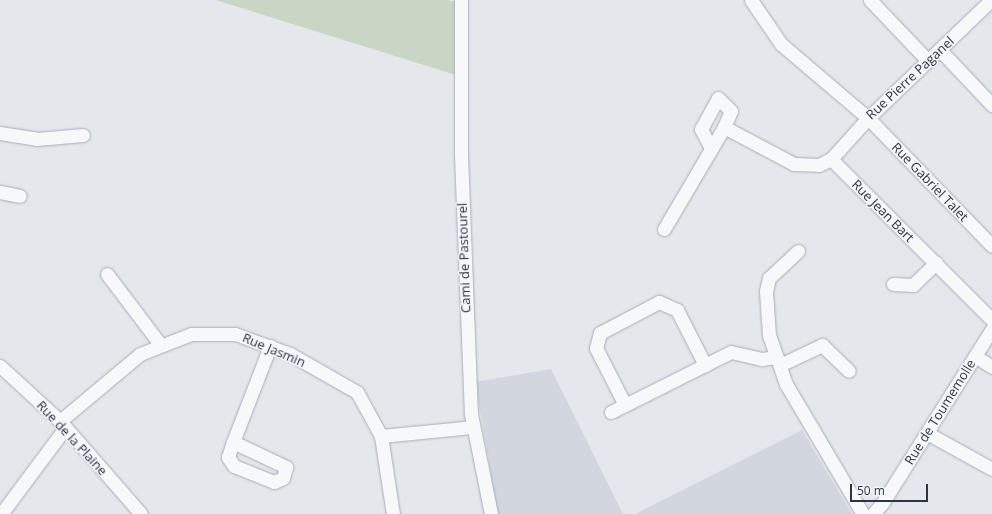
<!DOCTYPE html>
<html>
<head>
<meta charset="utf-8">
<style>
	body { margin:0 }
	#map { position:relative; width:992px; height:514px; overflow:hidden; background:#e4e7ec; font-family:"Open Sans",sans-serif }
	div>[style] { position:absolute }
	.built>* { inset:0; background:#d2d6de }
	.green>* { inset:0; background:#c9d6c5 }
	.roads { filter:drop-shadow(0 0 1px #a9aeb7) drop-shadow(0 0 1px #a9aeb7) }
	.minor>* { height:13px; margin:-6.5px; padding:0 6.5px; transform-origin:6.5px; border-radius:6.5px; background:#f7f8fa }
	span { translate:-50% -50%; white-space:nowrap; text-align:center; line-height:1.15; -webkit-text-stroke:3px #f4f6f9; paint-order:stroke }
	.street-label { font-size:13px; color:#2b3445 }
	.scale { position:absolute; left:850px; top:484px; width:78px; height:18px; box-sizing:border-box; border:2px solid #2b3445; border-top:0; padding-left:5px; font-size:12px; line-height:14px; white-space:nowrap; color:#2b3445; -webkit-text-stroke:3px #f4f6f9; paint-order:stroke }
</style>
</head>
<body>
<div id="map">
	<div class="built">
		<div style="clip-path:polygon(551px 369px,623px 514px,498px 514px,475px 382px)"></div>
		<div style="clip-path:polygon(802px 430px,852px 514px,635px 514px)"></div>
	</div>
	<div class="green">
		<div style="clip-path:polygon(216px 0,447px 0,459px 3px,456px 75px)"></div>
	</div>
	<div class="roads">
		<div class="minor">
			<div style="left:461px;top:0;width:155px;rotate:90deg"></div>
			<div style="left:461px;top:155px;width:259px;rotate:87.8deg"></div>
			<div style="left:471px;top:414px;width:102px;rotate:78.7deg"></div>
			<div style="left:751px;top:0;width:53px;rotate:55.7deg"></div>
			<div style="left:781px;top:44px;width:114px;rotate:40.4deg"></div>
			<div style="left:868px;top:118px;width:178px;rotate:45.9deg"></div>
			<div style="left:870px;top:0;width:84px;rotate:46.4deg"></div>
			<div style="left:940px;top:50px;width:76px;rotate:46.6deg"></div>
			<div style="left:0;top:133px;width:37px;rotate:9deg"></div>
			<div style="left:37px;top:139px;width:46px;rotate:-5deg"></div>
			<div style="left:711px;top:148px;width:21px;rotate:-118deg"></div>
			<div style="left:701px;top:129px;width:35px;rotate:-61deg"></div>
			<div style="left:718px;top:98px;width:18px;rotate:45deg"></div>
			<div style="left:731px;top:111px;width:17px;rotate:114deg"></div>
			<div style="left:831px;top:159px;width:228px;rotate:45deg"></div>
			<div style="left:0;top:192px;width:20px;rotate:11deg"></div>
			<div style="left:664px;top:229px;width:118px;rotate:-59.5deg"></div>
			<div style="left:724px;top:127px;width:79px;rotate:27.9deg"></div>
			<div style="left:794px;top:164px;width:25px;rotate:2deg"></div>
			<div style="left:819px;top:165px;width:13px;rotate:-27deg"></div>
			<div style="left:831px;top:159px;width:55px;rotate:-47.9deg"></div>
			<div style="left:868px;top:118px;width:170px;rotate:-43.8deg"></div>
			<div style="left:798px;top:251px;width:40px;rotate:137deg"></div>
			<div style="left:769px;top:278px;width:13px;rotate:103deg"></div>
			<div style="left:766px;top:291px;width:44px;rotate:86.1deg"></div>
			<div style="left:769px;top:335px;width:52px;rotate:70.9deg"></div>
			<div style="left:786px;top:384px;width:151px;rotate:59.4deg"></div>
			<div style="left:107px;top:274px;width:88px;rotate:52.9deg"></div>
			<div style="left:893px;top:284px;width:20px;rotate:3deg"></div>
			<div style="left:913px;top:285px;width:32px;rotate:-44deg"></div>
			<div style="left:975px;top:356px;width:20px;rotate:33deg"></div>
			<div style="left:780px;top:365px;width:47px;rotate:-25.5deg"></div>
			<div style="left:822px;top:345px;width:37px;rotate:44deg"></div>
			<div style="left:0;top:366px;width:81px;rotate:42.5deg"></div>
			<div style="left:60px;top:421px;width:123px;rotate:48.9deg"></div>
			<div style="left:625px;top:405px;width:64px;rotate:-117deg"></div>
			<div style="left:596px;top:348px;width:16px;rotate:-75deg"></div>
			<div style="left:600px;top:333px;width:67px;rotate:-27.7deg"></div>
			<div style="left:659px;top:302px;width:20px;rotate:24deg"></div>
			<div style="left:677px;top:310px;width:62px;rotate:63deg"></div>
			<div style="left:611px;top:412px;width:134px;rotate:-26.6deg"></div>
			<div style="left:731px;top:352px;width:32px;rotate:13deg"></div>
			<div style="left:762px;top:359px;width:15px;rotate:-8deg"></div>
			<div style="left:60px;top:421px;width:104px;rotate:-39.9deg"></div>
			<div style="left:140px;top:354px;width:55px;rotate:-21.4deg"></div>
			<div style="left:191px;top:334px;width:44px"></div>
			<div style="left:235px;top:334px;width:59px;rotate:20deg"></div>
			<div style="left:290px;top:354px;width:77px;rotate:29.6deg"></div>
			<div style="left:357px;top:392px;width:50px;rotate:61.4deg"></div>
			<div style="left:381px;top:436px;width:79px;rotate:81.3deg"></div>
			<div style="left:927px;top:433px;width:74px;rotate:29deg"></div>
			<div style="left:381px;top:436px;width:91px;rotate:-5.6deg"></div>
			<div style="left:233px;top:442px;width:59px;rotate:25.3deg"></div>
			<div style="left:286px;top:467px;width:11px;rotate:105deg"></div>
			<div style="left:283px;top:478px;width:10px;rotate:156deg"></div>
			<div style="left:274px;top:482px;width:43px;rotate:-158.2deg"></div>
			<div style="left:234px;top:466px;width:11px;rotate:-124deg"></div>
			<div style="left:228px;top:457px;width:16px;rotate:-72deg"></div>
			<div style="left:233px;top:442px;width:103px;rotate:-68.9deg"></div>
			<div style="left:1px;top:514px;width:107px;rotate:-53.3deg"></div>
			<div style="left:873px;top:514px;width:16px;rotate:-50deg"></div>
			<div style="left:883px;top:502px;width:204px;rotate:-57.8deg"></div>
		</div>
	</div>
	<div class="street-label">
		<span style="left:910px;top:78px;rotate:-43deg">Rue Pierre Paganel</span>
		<span style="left:930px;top:182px;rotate:46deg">Rue Gabriel Talet</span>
		<span style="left:883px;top:211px;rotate:45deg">Rue Jean Bart</span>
		<span style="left:464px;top:258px;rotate:-92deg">Cami de Pastourel</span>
		<span style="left:274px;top:350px;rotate:23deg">Rue Jasmin</span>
		<span style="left:940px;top:412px;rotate:-58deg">Rue de Toumemolle</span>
		<span style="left:72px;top:438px;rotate:47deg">Rue de la Plaine</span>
	</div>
	<div class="scale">50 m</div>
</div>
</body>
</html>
